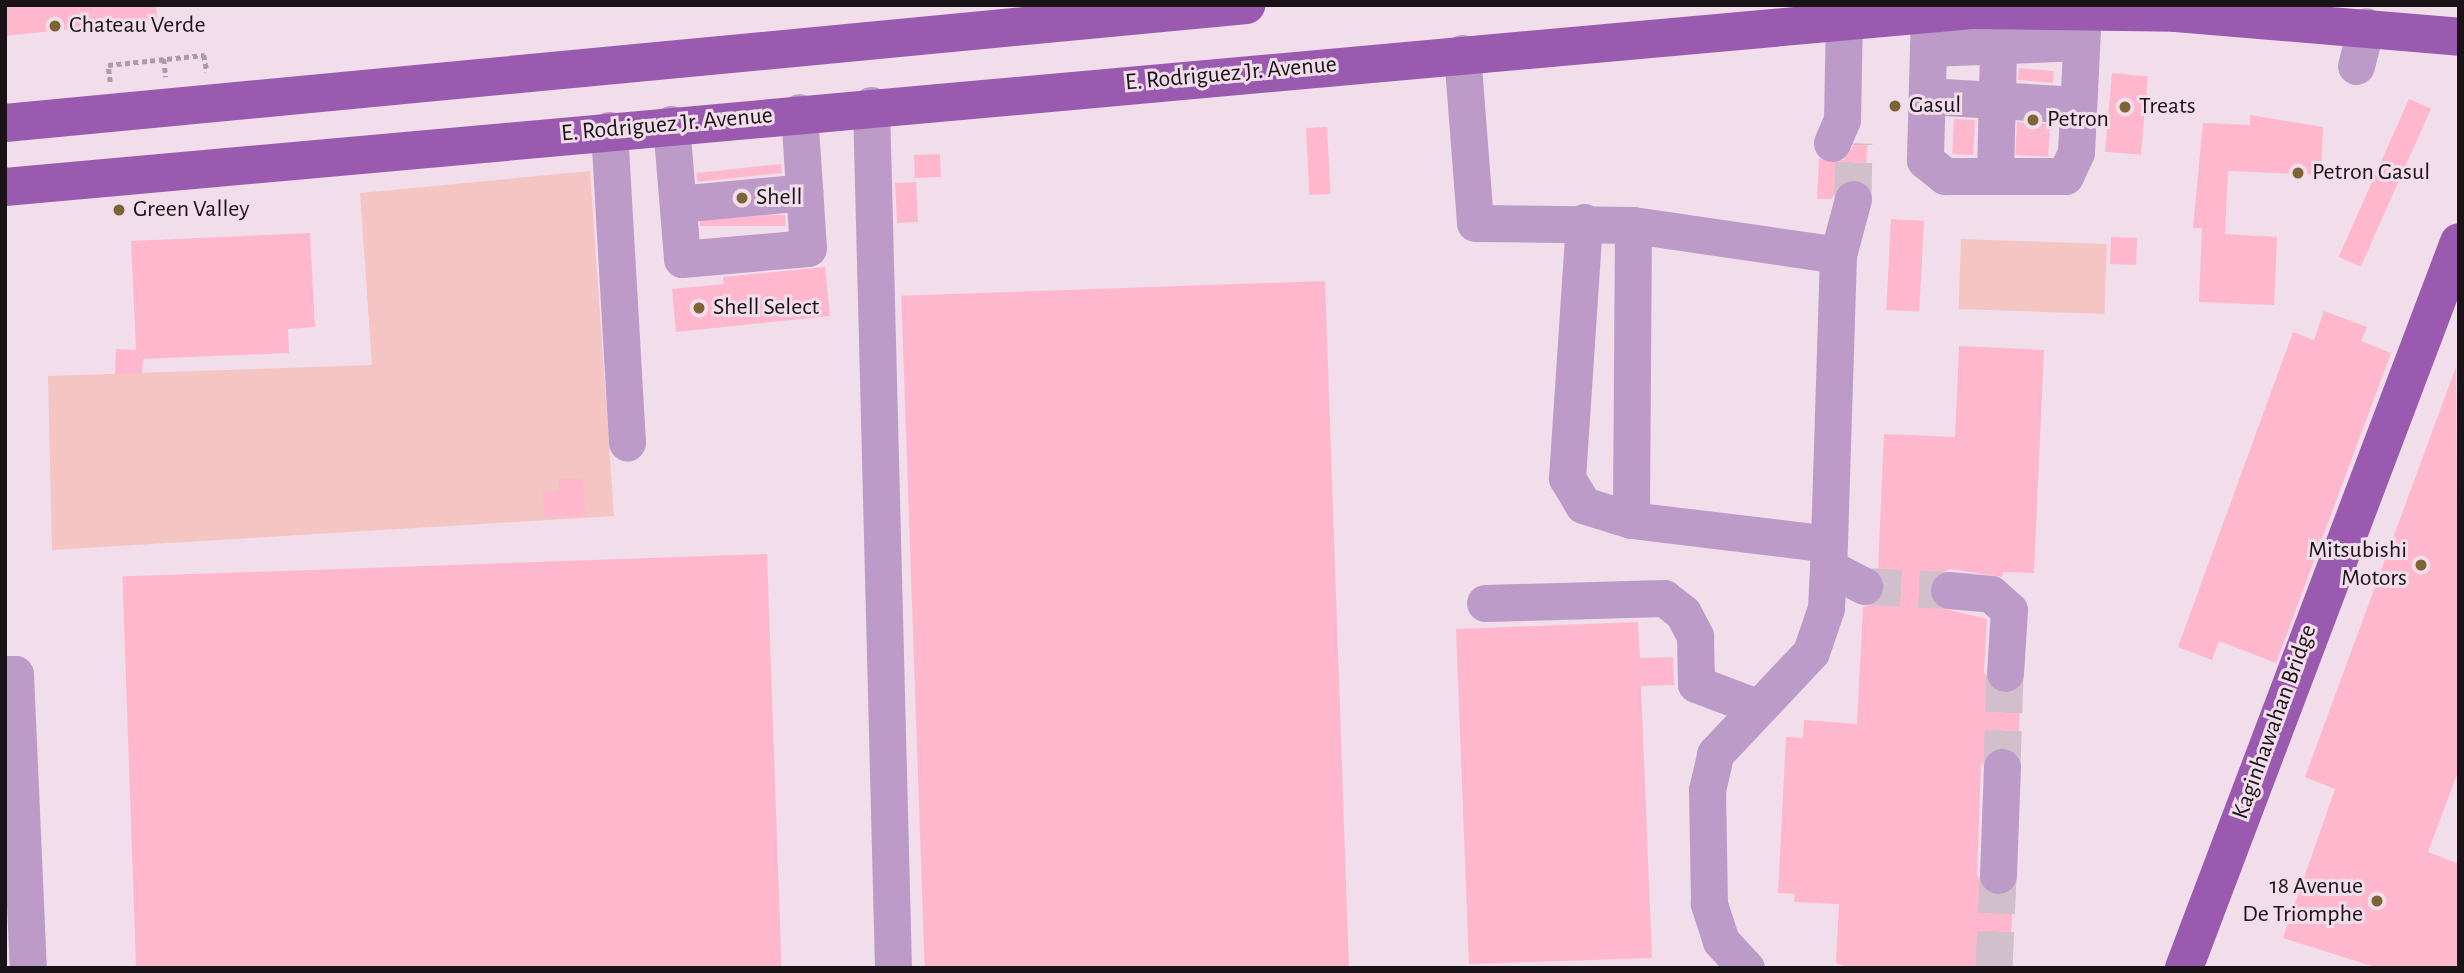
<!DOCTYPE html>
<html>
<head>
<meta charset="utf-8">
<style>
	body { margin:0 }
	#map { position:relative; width:2464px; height:973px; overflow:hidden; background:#f2ddeb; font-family:"Alegreya Sans",sans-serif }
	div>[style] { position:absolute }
	.green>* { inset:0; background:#f5c5c4; transform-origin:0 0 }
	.building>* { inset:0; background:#feb7cd; transform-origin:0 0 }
	.minor-tunnel>* { height:37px; margin-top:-18.5px; transform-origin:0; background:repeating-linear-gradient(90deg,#d1bfcb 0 37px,transparent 0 55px) }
	.path>* { height:4.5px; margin-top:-2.25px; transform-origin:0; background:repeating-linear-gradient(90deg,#ac9ca7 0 5px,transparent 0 8.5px) }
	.minor>* { height:37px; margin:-18.5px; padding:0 18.5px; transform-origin:18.5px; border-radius:18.5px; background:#bd9bc9 }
	.major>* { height:38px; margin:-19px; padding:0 19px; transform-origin:19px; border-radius:19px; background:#9a5aaf }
	.dots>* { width:19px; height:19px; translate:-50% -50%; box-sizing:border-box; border:4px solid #f2ddeb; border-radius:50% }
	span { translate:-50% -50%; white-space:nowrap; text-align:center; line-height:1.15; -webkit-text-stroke:6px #f2ddeb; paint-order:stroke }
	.poi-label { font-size:24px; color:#191217 }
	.left { translate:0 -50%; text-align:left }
	.right { translate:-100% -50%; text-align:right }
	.street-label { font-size:24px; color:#191217 }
	.frame { position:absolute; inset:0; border:7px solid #191217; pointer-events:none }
</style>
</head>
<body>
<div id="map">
	<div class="green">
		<div style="clip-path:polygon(590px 171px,614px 516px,52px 550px,48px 376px,372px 365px,360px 193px)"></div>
		<div style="left:1961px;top:239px;width:146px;height:70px;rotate:2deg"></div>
	</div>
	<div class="building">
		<div style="clip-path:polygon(5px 5px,156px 5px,157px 20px,5px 36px)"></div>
		<div style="left:2019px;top:68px;width:35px;height:12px;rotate:5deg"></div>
		<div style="left:2112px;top:73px;width:36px;height:79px;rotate:5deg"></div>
		<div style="left:2409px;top:99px;width:24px;height:173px;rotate:24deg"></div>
		<div style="clip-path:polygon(2250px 115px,2323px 127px,2321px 175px,2228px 171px,2225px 234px,2277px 237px,2274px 305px,2199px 302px,2202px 228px,2193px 228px,2203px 123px,2250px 125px)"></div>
		<div style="left:1954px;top:119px;width:21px;height:35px;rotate:3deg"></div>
		<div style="left:2017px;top:122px;width:33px;height:33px;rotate:3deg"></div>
		<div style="left:1327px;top:127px;width:67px;height:21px;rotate:87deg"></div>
		<div style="clip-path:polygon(1855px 143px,1867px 144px,1866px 183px,1847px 179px,1831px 199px,1817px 199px,1819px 158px,1844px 160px)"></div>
		<div style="left:940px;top:154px;width:23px;height:26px;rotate:88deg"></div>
		<div style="left:781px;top:164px;width:9px;height:85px;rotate:84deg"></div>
		<div style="left:916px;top:182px;width:40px;height:21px;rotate:87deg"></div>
		<div style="left:785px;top:215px;width:11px;height:85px;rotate:90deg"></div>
		<div style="left:1891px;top:219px;width:33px;height:91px;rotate:3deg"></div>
		<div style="clip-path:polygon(310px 233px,315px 327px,288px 329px,289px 353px,143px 359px,142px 374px,115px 374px,116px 349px,136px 350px,131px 241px)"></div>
		<div style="left:2111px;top:237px;width:26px;height:27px;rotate:2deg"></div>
		<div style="clip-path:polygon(825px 267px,830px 316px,676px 332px,672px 289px,724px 284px,723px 277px)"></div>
		<div style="left:1325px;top:281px;width:687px;height:424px;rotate:88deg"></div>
		<div style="clip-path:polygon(2324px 311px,2367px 327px,2361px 341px,2391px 353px,2276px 663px,2219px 641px,2212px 660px,2178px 647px,2293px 332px,2314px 340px)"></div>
		<div style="clip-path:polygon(1959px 346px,2044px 350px,2034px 573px,2003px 572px,2002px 577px,1950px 569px,1932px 577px,1928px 589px,1937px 607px,1987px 619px,1984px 672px,1993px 690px,2004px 694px,2021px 686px,2018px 754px,1993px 748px,1981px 766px,1977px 875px,1987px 893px,2013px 888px,2010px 968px,1852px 968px,1836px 963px,1839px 904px,1794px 902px,1795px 894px,1778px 893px,1786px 737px,1803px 738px,1804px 720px,1857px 724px,1863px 607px,1876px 603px,1885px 586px,1878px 571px,1884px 434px,1955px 437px)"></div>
		<div style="clip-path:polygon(2456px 367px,2459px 769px,2428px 852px,2459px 864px,2459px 968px,2378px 968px,2283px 938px,2335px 789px,2305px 777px)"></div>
		<div style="clip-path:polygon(583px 478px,585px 516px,544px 517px,543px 492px,559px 491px,559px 479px)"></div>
		<div style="left:767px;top:554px;width:414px;height:645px;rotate:88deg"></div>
		<div style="clip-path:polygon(1638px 622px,1640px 658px,1673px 657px,1674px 685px,1641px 686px,1652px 958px,1469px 964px,1456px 629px)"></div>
	</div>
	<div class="minor-tunnel">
		<div style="left:1853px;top:199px;width:56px;rotate:-89deg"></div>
		<div style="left:1864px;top:586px;width:85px;rotate:2.7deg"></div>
		<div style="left:2002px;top:767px;width:94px;rotate:-88.2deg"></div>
		<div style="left:1994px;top:968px;width:93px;rotate:-87.5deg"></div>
	</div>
	<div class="path">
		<div style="left:164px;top:59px;width:18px;rotate:84deg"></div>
		<div style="left:110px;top:82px;width:17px;rotate:-97deg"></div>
		<div style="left:108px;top:65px;width:97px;rotate:-5.9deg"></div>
		<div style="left:204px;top:55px;width:17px;rotate:80deg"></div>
	</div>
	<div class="minor">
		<div style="left:1929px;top:13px;width:147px;rotate:91.6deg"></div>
		<div style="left:1925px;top:160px;width:26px;rotate:39deg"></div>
		<div style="left:1945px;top:176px;width:120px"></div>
		<div style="left:2065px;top:176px;width:26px;rotate:-65deg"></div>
		<div style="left:2076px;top:152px;width:141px;rotate:-87.2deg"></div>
		<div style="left:1928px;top:48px;width:153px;rotate:-2.2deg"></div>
		<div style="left:1462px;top:53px;width:170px;rotate:85.6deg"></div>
		<div style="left:1475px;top:223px;width:158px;rotate:0.7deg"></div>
		<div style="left:1633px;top:225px;width:207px;rotate:8.3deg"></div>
		<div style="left:2356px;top:66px;width:41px;rotate:-76deg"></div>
		<div style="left:1927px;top:96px;width:150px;rotate:3.4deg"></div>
		<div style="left:871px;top:105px;width:863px;rotate:88.54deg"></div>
		<div style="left:671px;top:124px;width:135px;rotate:85.3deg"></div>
		<div style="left:682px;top:259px;width:126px;rotate:-5deg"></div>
		<div style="left:808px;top:248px;width:136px;rotate:-93.8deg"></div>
		<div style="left:609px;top:130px;width:313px;rotate:86.7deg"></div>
		<div style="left:1832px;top:143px;width:25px;rotate:-67deg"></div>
		<div style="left:1842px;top:120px;width:101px;rotate:-88.9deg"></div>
		<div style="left:1995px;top:174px;width:164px;rotate:-88.6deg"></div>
		<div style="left:1853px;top:199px;width:58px;rotate:105deg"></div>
		<div style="left:1838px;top:255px;width:312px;rotate:91.8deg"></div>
		<div style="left:1828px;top:567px;width:41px;rotate:27.8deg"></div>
		<div style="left:678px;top:204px;width:127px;rotate:-5.4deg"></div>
		<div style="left:1584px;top:222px;width:257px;rotate:93.8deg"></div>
		<div style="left:1567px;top:478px;width:31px;rotate:59deg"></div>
		<div style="left:1583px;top:505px;width:50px;rotate:17.4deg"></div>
		<div style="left:1633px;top:225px;width:295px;rotate:90.4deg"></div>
		<div style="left:1631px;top:520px;width:199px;rotate:6.9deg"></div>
		<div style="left:1949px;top:590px;width:42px;rotate:5.4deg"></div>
		<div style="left:1991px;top:594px;width:24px;rotate:42deg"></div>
		<div style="left:2009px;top:610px;width:63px;rotate:93.6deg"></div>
		<div style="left:1485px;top:603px;width:179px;rotate:-1.6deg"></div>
		<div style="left:1664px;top:598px;width:24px;rotate:38deg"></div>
		<div style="left:1683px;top:613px;width:26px;rotate:62deg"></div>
		<div style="left:1695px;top:636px;width:48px;rotate:88.8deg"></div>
		<div style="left:1696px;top:684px;width:65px;rotate:20.7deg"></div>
		<div style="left:5px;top:674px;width:10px"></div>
		<div style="left:15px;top:674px;width:294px;rotate:87.5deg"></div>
		<div style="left:1998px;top:875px;width:108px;rotate:-87.9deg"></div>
		<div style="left:1746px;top:968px;width:37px;rotate:-133deg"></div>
		<div style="left:1721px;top:941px;width:40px;rotate:-108deg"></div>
		<div style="left:1709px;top:903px;width:113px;rotate:-91deg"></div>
		<div style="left:1707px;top:790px;width:37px;rotate:-77deg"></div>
		<div style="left:1715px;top:754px;width:140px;rotate:-46.7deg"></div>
		<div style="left:1811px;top:652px;width:46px;rotate:-71.2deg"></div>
		<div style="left:1826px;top:608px;width:41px;rotate:-87.2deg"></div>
	</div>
	<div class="major">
		<div style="left:5px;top:123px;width:1247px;rotate:-5.43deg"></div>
		<div style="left:5px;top:187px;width:1975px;rotate:-5.14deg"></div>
		<div style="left:1972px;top:10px;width:204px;rotate:0.8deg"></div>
		<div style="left:2176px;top:13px;width:284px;rotate:4.8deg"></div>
		<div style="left:2184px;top:968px;width:776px;rotate:-69.25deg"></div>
	</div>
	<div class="dots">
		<div style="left:55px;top:26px;background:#7d6435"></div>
		<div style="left:1895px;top:106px;background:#7d6435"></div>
		<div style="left:2125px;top:107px;background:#7d6435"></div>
		<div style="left:2033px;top:120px;background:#7d6435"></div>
		<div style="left:2298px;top:173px;background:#7d6435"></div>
		<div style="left:742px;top:198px;background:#7d6435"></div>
		<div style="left:119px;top:210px;background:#7d6435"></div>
		<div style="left:699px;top:308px;background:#7d6435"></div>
		<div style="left:2421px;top:565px;background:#7d6435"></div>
		<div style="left:2377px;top:901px;background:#7d6435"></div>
	</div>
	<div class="poi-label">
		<span class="left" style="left:69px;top:26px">Chateau Verde</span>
		<span class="left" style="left:1909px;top:106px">Gasul</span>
		<span class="left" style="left:2139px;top:107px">Treats</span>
		<span class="left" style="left:2047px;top:120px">Petron</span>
		<span class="left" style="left:2312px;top:173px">Petron Gasul</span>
		<span class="left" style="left:756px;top:198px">Shell</span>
		<span class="left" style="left:133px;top:210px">Green Valley</span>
		<span class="left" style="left:713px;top:308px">Shell Select</span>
		<span class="right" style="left:2407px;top:565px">Mitsubishi<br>Motors</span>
		<span class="right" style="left:2363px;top:901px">18 Avenue<br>De Triomphe</span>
	</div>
	<div class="street-label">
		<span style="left:1231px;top:74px;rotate:-5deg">E. Rodriguez Jr. Avenue</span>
		<span style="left:667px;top:125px;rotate:-5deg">E. Rodriguez Jr. Avenue</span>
		<span style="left:2275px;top:722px;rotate:-70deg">Kaginhawahan Bridge</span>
	</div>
	<div class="frame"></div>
</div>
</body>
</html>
